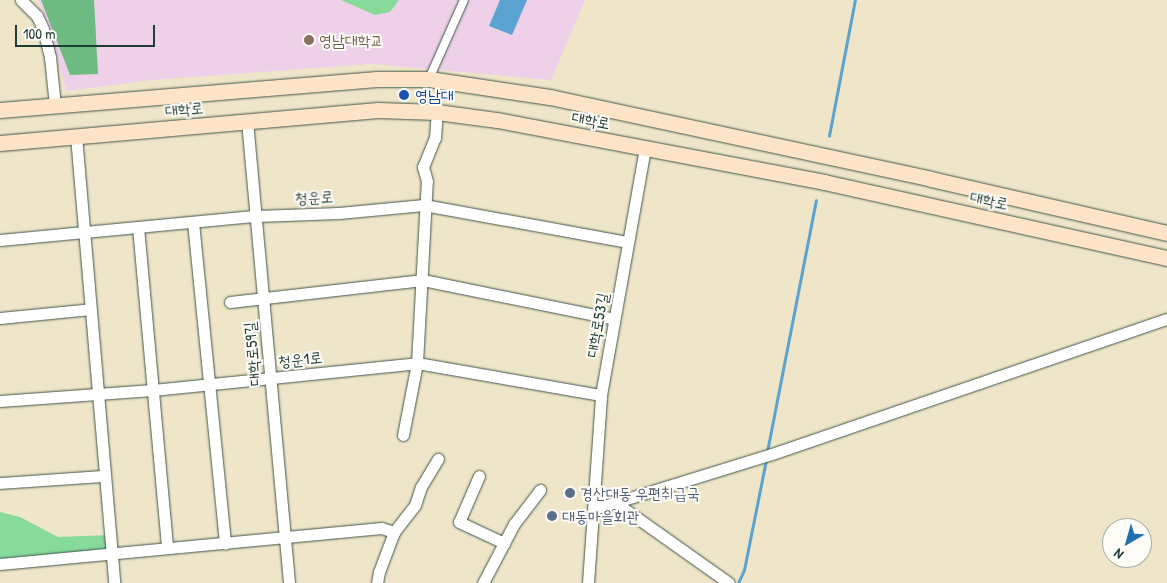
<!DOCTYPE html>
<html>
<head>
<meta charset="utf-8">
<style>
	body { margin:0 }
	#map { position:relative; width:1167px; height:583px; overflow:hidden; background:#efe5c8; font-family:"Patrick Hand","Poor Story",sans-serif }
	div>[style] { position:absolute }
	.built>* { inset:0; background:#eed0e8 }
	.green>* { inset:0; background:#88da9b }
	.forest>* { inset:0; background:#6eba83 }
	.water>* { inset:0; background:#5aa3d1 }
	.stream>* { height:2.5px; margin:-1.25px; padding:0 1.25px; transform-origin:1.25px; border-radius:1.25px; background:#5aa3d1 }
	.roads { filter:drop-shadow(0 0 1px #3e564a) drop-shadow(0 0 1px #3e564a) }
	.pedestrian>* { height:8px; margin:-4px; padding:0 4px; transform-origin:4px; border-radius:4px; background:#fff }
	.minor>* { height:11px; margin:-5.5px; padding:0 5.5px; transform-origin:5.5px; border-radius:5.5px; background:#fff }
	.secondary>* { height:15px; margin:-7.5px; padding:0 7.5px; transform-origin:7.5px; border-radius:7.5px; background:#fee4c6 }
	.dots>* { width:14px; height:14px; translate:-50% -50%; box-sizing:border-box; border:2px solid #fdfcf7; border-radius:50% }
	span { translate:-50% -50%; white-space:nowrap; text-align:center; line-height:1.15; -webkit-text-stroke:4px #fdfcf7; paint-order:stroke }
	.education-label { font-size:16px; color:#785e54 }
	.left { translate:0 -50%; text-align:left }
	.transit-label { font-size:16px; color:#164399 }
	.street-label { font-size:16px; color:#1f3d34 }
	.service-label { font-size:16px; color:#4e5e75 }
	.north { position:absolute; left:1102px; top:518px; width:50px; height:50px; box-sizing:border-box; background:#fdfcf7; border:1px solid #a4b0a9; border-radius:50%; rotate:218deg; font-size:14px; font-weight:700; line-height:20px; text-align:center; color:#1f3d34 }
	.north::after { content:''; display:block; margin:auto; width:18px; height:22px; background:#1f6fb2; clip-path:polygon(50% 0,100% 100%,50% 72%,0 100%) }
	.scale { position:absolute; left:15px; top:25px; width:140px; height:22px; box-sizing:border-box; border:2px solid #1f3d34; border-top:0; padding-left:6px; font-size:15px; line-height:18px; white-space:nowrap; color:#1f3d34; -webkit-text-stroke:4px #fdfcf7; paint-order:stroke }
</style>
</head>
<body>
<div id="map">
	<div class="built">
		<div style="clip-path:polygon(38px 0,585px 0,551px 80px,371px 64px,152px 80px,67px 91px)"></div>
	</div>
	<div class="green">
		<div style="clip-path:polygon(341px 0,399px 0,390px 12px,375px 15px)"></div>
		<div style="clip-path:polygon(0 512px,20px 517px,58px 537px,109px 535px,111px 552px,0 564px)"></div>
	</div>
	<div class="forest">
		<div style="clip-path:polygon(41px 0,94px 0,98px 74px,70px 75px)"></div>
	</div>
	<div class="water">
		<div style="clip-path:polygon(500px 0,527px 0,512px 35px,489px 26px)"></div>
	</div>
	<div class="stream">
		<div style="left:829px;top:136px;width:138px;rotate:-79.2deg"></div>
		<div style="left:767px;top:452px;width:256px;rotate:-79deg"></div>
		<div style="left:738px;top:583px;width:14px;rotate:-65deg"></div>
		<div style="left:744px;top:570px;width:112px;rotate:-78.7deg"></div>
	</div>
	<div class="roads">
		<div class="pedestrian">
			<div style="left:429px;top:79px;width:86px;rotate:-66.1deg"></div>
		</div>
		<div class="minor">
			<div style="left:21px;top:0;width:23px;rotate:45deg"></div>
			<div style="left:37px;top:16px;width:14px;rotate:65deg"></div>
			<div style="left:43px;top:29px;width:29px;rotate:76deg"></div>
			<div style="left:50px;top:57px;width:48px;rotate:84.1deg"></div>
			<div style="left:247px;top:121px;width:464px;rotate:84.8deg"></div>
			<div style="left:76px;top:136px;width:449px;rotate:85.1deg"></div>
			<div style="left:193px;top:222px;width:323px;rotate:84.3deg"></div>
			<div style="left:138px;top:227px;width:321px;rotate:84.8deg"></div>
			<div style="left:0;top:240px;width:257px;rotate:-5.4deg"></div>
			<div style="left:256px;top:216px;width:83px;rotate:-2.1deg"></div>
			<div style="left:339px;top:213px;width:85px;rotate:-5.4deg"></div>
			<div style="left:424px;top:205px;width:206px;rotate:10.3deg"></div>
			<div style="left:230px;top:302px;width:194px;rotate:-6.5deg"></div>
			<div style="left:423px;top:280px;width:195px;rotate:11.5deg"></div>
			<div style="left:0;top:318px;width:91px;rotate:-5.6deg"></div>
			<div style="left:0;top:401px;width:153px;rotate:-4.1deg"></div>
			<div style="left:153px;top:390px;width:265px;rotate:-5.8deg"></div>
			<div style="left:417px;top:363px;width:187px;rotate:9.9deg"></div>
			<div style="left:403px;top:435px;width:73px;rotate:-79deg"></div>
			<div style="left:417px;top:363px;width:182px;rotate:-86.9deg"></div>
			<div style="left:427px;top:181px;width:15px;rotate:-106deg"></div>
			<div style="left:423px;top:167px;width:31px;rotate:-68deg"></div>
			<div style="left:435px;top:138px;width:26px;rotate:-86deg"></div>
			<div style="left:479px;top:476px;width:50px;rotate:113.5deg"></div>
			<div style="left:459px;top:522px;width:50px;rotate:25deg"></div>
			<div style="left:0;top:483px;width:104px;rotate:-3.9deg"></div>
			<div style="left:616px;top:503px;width:138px;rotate:35.3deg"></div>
			<div style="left:594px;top:509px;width:186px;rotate:-17.2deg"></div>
			<div style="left:772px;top:454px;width:417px;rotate:-18.9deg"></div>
			<div style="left:0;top:564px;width:383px;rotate:-5.4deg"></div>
			<div style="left:381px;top:528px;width:14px;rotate:17deg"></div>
			<div style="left:377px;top:583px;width:11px;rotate:-80deg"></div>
			<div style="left:379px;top:572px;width:43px;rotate:-69.4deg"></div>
			<div style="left:394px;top:532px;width:34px;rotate:-52deg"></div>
			<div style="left:415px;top:505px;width:19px;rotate:-72deg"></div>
			<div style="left:421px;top:487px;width:33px;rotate:-59deg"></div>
			<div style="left:483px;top:583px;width:67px;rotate:-62.3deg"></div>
			<div style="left:514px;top:524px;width:43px;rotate:-52.6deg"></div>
			<div style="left:588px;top:583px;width:188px;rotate:-86deg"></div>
			<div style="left:601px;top:395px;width:252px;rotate:-79.9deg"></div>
		</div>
		<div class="secondary">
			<div style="left:0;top:110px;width:378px;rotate:-4.7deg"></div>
			<div style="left:377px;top:79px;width:52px"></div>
			<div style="left:429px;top:79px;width:122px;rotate:8.5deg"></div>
			<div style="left:550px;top:97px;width:390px;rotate:12.1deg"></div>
			<div style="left:931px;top:179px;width:242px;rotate:12.9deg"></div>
			<div style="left:0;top:143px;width:379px;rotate:-5deg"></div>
			<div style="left:378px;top:110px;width:59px;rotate:1.9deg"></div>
			<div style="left:437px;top:112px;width:61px;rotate:7.6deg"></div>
			<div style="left:497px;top:120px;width:333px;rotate:10.7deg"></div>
			<div style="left:824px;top:182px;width:351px;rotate:12.5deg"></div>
		</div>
	</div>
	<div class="dots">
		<div style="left:309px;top:40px;background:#8d6e63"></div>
		<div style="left:404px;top:95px;background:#1a4fb4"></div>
		<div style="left:570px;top:493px;background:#5c6f8a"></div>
		<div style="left:552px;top:516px;background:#5c6f8a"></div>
	</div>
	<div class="education-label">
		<span class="left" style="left:319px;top:40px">영남대학교</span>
	</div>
	<div class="transit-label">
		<span class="left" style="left:415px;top:95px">영남대</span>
	</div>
	<div class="street-label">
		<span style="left:184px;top:109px;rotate:-5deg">대학로</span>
		<span style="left:591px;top:120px;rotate:10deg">대학로</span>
		<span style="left:314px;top:197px;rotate:-2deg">청운로</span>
		<span style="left:989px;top:200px;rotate:12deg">대학로</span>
		<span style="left:597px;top:325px;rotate:-80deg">대학로53길</span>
		<span style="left:252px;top:354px;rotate:-95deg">대학로59길</span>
		<span style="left:300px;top:359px;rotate:-6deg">청운1로</span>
	</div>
	<div class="service-label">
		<span class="left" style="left:580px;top:493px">경산대동 우편취급국</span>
		<span class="left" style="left:562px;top:516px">대동마을회관</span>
	</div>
	<div class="north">N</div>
	<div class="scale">100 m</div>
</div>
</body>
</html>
